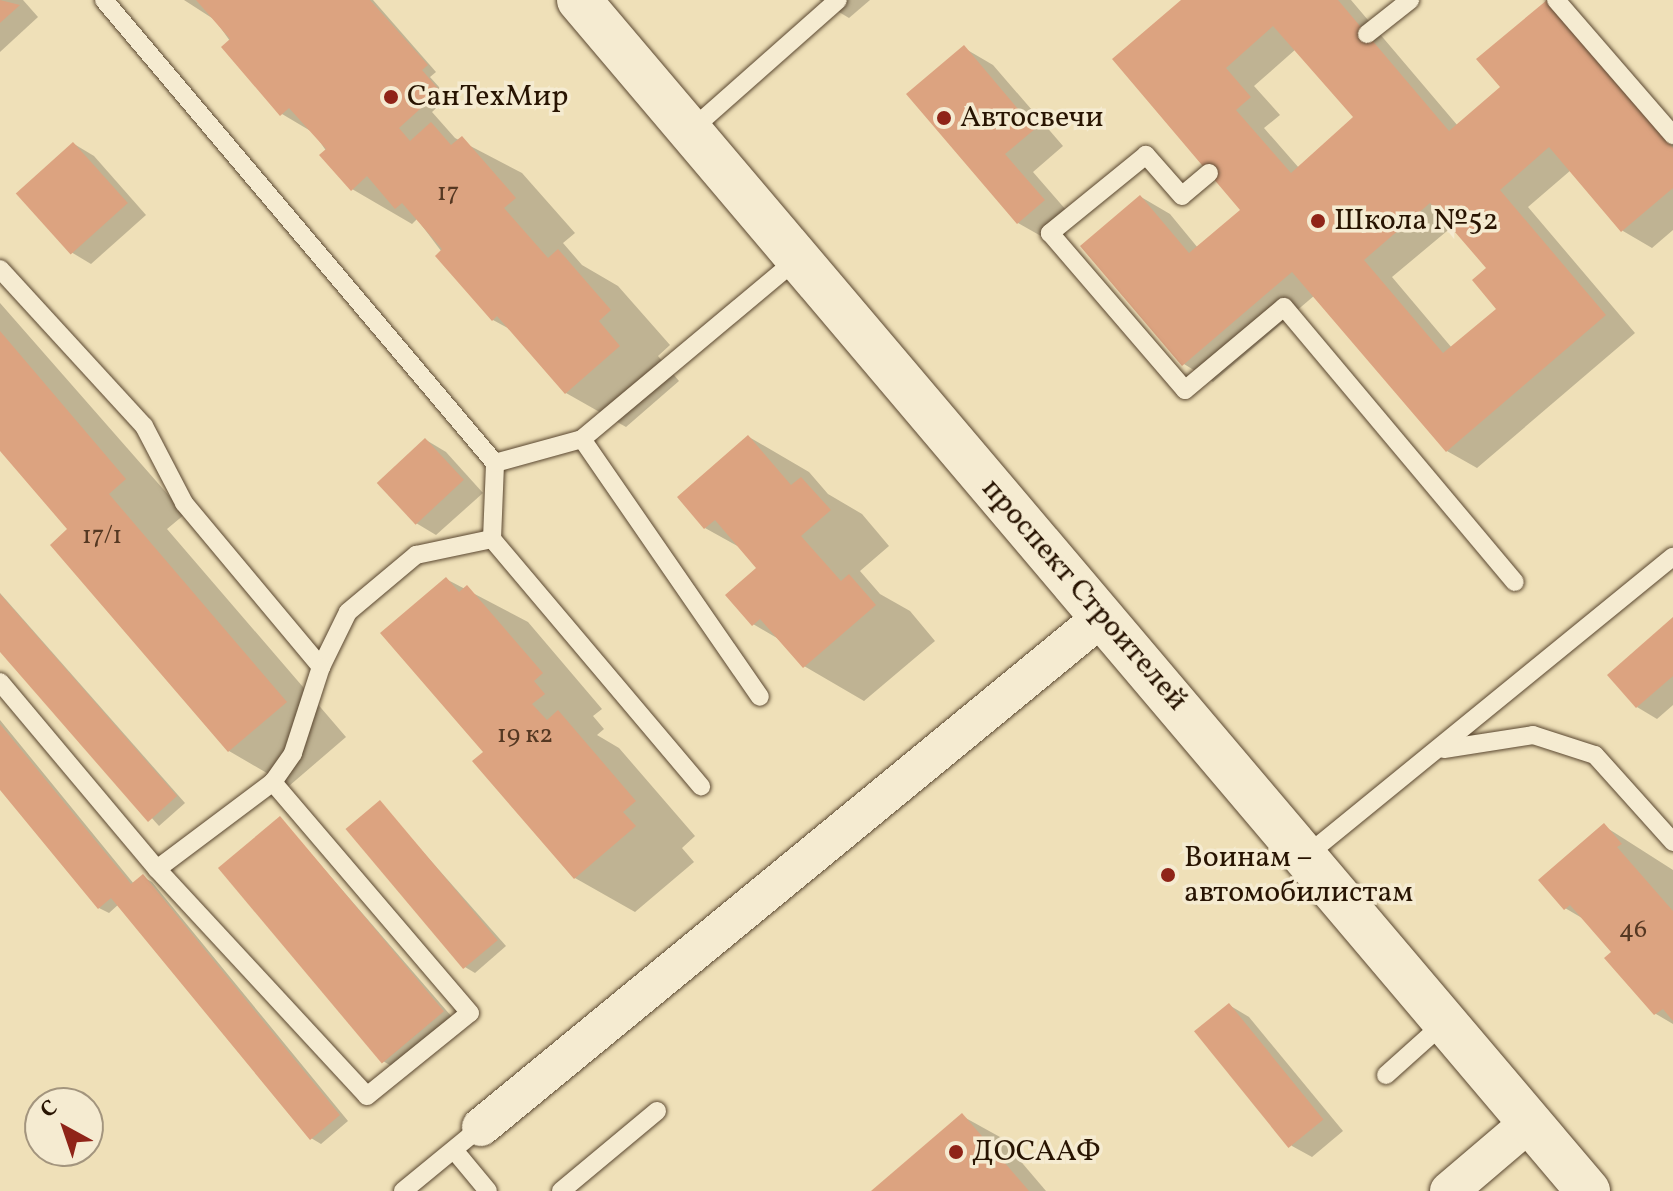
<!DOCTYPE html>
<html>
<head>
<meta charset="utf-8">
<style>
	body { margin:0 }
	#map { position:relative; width:1673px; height:1191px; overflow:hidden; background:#efe0b8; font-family:Vollkorn,serif }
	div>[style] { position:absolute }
	.shadow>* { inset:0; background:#0003 }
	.building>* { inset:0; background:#dca380; transform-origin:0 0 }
	.roads { filter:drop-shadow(0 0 2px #5a4730) drop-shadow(0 0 2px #5a4730) }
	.service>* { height:18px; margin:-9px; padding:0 9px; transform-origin:9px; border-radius:9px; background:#f5ebd1 }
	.minor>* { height:38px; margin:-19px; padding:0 19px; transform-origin:19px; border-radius:19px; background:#f5ebd1 }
	.secondary>* { height:44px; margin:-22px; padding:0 22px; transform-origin:22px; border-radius:22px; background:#f5ebd1 }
	.dots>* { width:22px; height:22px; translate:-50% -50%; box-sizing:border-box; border:4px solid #f5ebd1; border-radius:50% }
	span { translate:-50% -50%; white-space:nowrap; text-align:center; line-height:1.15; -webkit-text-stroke:7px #f5ebd1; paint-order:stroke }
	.number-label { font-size:26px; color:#553822 }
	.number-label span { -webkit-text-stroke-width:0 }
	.poi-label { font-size:30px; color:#281402 }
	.left { translate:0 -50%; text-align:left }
	.street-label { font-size:30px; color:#281402 }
	.north { position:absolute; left:24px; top:1087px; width:80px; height:80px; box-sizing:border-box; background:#f5ebd1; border:2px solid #a3957e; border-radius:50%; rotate:320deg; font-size:22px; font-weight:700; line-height:32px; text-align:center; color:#281402 }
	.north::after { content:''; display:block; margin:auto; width:28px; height:36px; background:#8f2418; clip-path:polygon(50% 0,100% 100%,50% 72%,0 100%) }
</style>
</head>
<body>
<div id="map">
	<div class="shadow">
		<div style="clip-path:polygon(0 0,23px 0,38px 17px,0 52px)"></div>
		<div style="clip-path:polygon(184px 0,373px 0,436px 72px,430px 77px,448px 97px,432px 112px,455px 138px,522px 173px,575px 233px,563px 243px,582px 265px,618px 286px,670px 345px,658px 356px,679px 381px,626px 427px,566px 393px,513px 331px,493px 320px,417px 219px,412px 224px,352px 189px,314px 133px,282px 114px,215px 20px)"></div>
		<div style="clip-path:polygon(819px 0,870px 0,849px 18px)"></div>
		<div style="clip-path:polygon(evenodd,1185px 0,1351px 0,1458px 126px,1673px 133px,1673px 230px,1652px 248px,1623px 231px,1571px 170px,1528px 207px,1635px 333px,1477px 468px,1447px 451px,1315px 295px,1213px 382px,1184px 364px,1141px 197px,1170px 214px,1198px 248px,1243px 210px,1185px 0,1296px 49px,1356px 118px,1299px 168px,1264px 128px,1280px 115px,1254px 86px,1296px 49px,1185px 0,1453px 226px,1489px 268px,1499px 309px,1452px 348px,1392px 277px,1453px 226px)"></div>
		<div style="clip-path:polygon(964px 48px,993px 65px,1063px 146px,1033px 172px,1073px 218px,1048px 240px,1018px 223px)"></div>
		<div style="clip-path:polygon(74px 144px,94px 156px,146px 215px,91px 264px,71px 252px)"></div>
		<div style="clip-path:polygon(0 303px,185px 514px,167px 529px,346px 737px,289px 786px,229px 751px,70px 529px,0 448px)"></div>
		<div style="clip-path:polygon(749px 437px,809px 472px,828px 494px,862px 514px,889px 546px,860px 571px,880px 594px,910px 611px,935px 641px,864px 701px,804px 666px,782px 641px,753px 624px,758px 568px,741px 548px,705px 528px)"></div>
		<div style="clip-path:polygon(426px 440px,446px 452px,483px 493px,436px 535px,416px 523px)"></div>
		<div style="clip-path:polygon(446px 579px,528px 622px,602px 709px,593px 716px,604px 729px,597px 735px,619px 748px,695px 836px,682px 848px,694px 862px,635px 912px,575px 878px,485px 752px)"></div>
		<div style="clip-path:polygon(0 593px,185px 803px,159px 826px,0 649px)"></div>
		<div style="clip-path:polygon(1673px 619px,1673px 705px,1657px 719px,1637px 707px)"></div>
		<div style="clip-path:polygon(0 720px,134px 884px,143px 877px,152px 882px,348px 1121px,321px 1144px,311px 1138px,119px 904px,109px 913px,99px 908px,0 787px)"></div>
		<div style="clip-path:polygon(380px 803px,506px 946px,475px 973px,465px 967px)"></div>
		<div style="clip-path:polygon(280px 818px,452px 1017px,393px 1067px,383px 1061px)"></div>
		<div style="clip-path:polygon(1604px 826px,1673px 870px,1673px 1024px,1656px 1014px,1607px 958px,1614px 952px,1587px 921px,1565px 908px)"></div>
		<div style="clip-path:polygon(1229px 1005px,1249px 1017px,1343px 1131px,1312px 1157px,1292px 1146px,1198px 1032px)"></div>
		<div style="clip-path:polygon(962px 1116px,1000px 1137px,1046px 1191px,874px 1191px)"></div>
	</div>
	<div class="building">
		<div style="clip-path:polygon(0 0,20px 5px,0 23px)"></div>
		<div style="clip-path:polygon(196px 0,370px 0,428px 65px,422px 70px,440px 91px,399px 128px,410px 141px,431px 122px,451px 145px,462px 136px,516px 198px,504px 208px,548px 258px,558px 249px,611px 310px,599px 321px,620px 346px,565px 394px,497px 316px,492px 321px,435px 256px,442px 249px,402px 203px,395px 209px,367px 176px,351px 191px,319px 155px,326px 149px,289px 108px,280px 116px,221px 47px,230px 39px)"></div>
		<div style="clip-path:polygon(evenodd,1181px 0,1338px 0,1449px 131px,1500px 87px,1476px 59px,1547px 0,1673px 148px,1673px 188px,1621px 232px,1549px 147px,1500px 190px,1606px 315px,1446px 452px,1292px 272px,1182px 366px,1080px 246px,1140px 195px,1189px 253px,1240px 210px,1112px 59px,1181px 0,1273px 26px,1353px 117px,1291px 173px,1236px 110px,1251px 97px,1226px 68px,1273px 26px,1181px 0,1430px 203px,1486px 268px,1472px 280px,1496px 309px,1443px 353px,1364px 260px,1430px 203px)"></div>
		<div style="clip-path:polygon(964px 45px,1035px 129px,1005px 154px,1045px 200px,1017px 224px,906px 94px)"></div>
		<div style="left:73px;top:142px;width:82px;height:77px;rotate:48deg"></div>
		<div style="clip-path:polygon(0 331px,126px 479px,109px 494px,287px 702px,228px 752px,50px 545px,67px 529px,0 451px)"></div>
		<div style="clip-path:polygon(748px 435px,791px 485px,801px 477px,831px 510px,801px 536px,841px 581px,849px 574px,876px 605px,803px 668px,760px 619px,752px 626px,725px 595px,756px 568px,715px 520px,704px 529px,677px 497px)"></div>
		<div style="left:425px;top:438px;width:57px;height:66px;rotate:47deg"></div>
		<div style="clip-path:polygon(446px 577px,459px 592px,467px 585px,543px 673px,534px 681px,545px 694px,532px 704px,547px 720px,558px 710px,636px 801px,623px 812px,636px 826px,574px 879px,472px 761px,483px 752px,380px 633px)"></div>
		<div style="clip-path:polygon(0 594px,177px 796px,148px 822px,0 652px)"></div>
		<div style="clip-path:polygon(1673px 617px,1673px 676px,1636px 708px,1607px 675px)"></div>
		<div style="clip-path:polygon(0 724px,131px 884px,143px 874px,340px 1115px,310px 1140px,111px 898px,98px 909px,0 790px)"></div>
		<div style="left:380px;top:800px;width:183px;height:45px;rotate:50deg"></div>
		<div style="left:280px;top:816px;width:255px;height:81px;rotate:50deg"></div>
		<div style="clip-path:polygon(1604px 823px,1622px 844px,1617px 847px,1673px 911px,1673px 1021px,1663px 1009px,1654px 1015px,1604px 958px,1611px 952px,1570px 905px,1564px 910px,1538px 880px)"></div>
		<div style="left:1229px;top:1003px;width:150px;height:45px;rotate:51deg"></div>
		<div style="clip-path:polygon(962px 1113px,1029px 1191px,871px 1191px)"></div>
	</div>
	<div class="roads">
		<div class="service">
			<div style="left:104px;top:0;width:606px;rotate:49.82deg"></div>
			<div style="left:1556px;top:0;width:179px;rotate:49.1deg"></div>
			<div style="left:1367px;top:34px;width:55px;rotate:-38.3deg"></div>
			<div style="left:691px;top:130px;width:196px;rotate:-41.5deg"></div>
			<div style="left:1209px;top:173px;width:35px;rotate:140deg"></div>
			<div style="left:1182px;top:196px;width:55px;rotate:-131.3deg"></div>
			<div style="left:1146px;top:155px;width:124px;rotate:140.9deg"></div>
			<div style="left:1050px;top:233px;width:207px;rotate:49.3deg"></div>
			<div style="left:1185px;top:390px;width:129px;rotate:-40deg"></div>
			<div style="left:1284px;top:307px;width:359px;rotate:50deg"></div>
			<div style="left:0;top:269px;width:213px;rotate:47.5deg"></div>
			<div style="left:144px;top:426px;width:87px;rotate:62.5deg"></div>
			<div style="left:184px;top:503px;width:214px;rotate:50.1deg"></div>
			<div style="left:321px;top:667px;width:61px;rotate:-63.9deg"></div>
			<div style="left:348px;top:612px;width:89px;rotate:-40deg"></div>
			<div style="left:416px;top:555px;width:78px;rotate:-11.9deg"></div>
			<div style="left:492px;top:539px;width:76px;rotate:-87.7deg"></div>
			<div style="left:495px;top:463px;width:90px;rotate:-15.4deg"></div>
			<div style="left:582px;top:439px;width:280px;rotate:-39.9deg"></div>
			<div style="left:582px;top:439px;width:313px;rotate:55.4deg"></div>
			<div style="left:492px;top:539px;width:324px;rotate:49.8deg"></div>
			<div style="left:0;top:682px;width:244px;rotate:50deg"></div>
			<div style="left:157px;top:869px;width:309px;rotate:47.2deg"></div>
			<div style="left:367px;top:1096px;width:132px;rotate:-38.9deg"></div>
			<div style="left:470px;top:1013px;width:304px;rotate:-130.5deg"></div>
			<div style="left:1444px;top:749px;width:90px;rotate:-8.9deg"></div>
			<div style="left:1533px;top:735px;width:65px;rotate:17.9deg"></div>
			<div style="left:1595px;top:755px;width:117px;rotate:48.1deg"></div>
			<div style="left:1307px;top:855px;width:472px;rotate:-39.2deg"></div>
			<div style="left:157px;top:869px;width:145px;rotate:-36.9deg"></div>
			<div style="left:273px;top:782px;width:35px;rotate:-55deg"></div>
			<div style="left:293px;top:753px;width:90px;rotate:-72deg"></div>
			<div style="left:1386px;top:1075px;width:79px;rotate:-41.9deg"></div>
			<div style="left:454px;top:1150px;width:53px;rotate:50.3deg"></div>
			<div style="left:403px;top:1191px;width:101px;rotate:-39.4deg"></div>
			<div style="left:561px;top:1191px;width:125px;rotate:-39.8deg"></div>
		</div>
		<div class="minor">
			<div style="left:481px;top:1127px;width:804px;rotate:-39.39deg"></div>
			<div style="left:1449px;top:1191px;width:106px;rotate:-40.4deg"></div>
		</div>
		<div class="secondary">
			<div style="left:579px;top:0;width:1561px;rotate:49.73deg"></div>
		</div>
	</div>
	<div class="dots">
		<div style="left:391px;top:97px;background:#8f2418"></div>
		<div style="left:944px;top:118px;background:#8f2418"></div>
		<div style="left:1318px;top:221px;background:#8f2418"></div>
		<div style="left:1168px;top:875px;background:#8f2418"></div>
		<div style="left:956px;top:1152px;background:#8f2418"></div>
	</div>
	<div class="number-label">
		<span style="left:448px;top:194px">17</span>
		<span style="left:102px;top:537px">17/1</span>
		<span style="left:525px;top:736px">19 к2</span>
		<span style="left:1633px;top:931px">46</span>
	</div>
	<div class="poi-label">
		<span class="left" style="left:407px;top:97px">СанТехМир</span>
		<span class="left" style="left:960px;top:118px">Автосвечи</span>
		<span class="left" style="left:1334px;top:221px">Школа №52</span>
		<span class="left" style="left:1184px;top:875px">Воинам –<br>автомобилистам</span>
		<span class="left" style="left:972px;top:1152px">ДОСААФ</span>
	</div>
	<div class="street-label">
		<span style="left:1084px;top:595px;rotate:49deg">проспект Строителей</span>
	</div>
	<div class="north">С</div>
</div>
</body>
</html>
